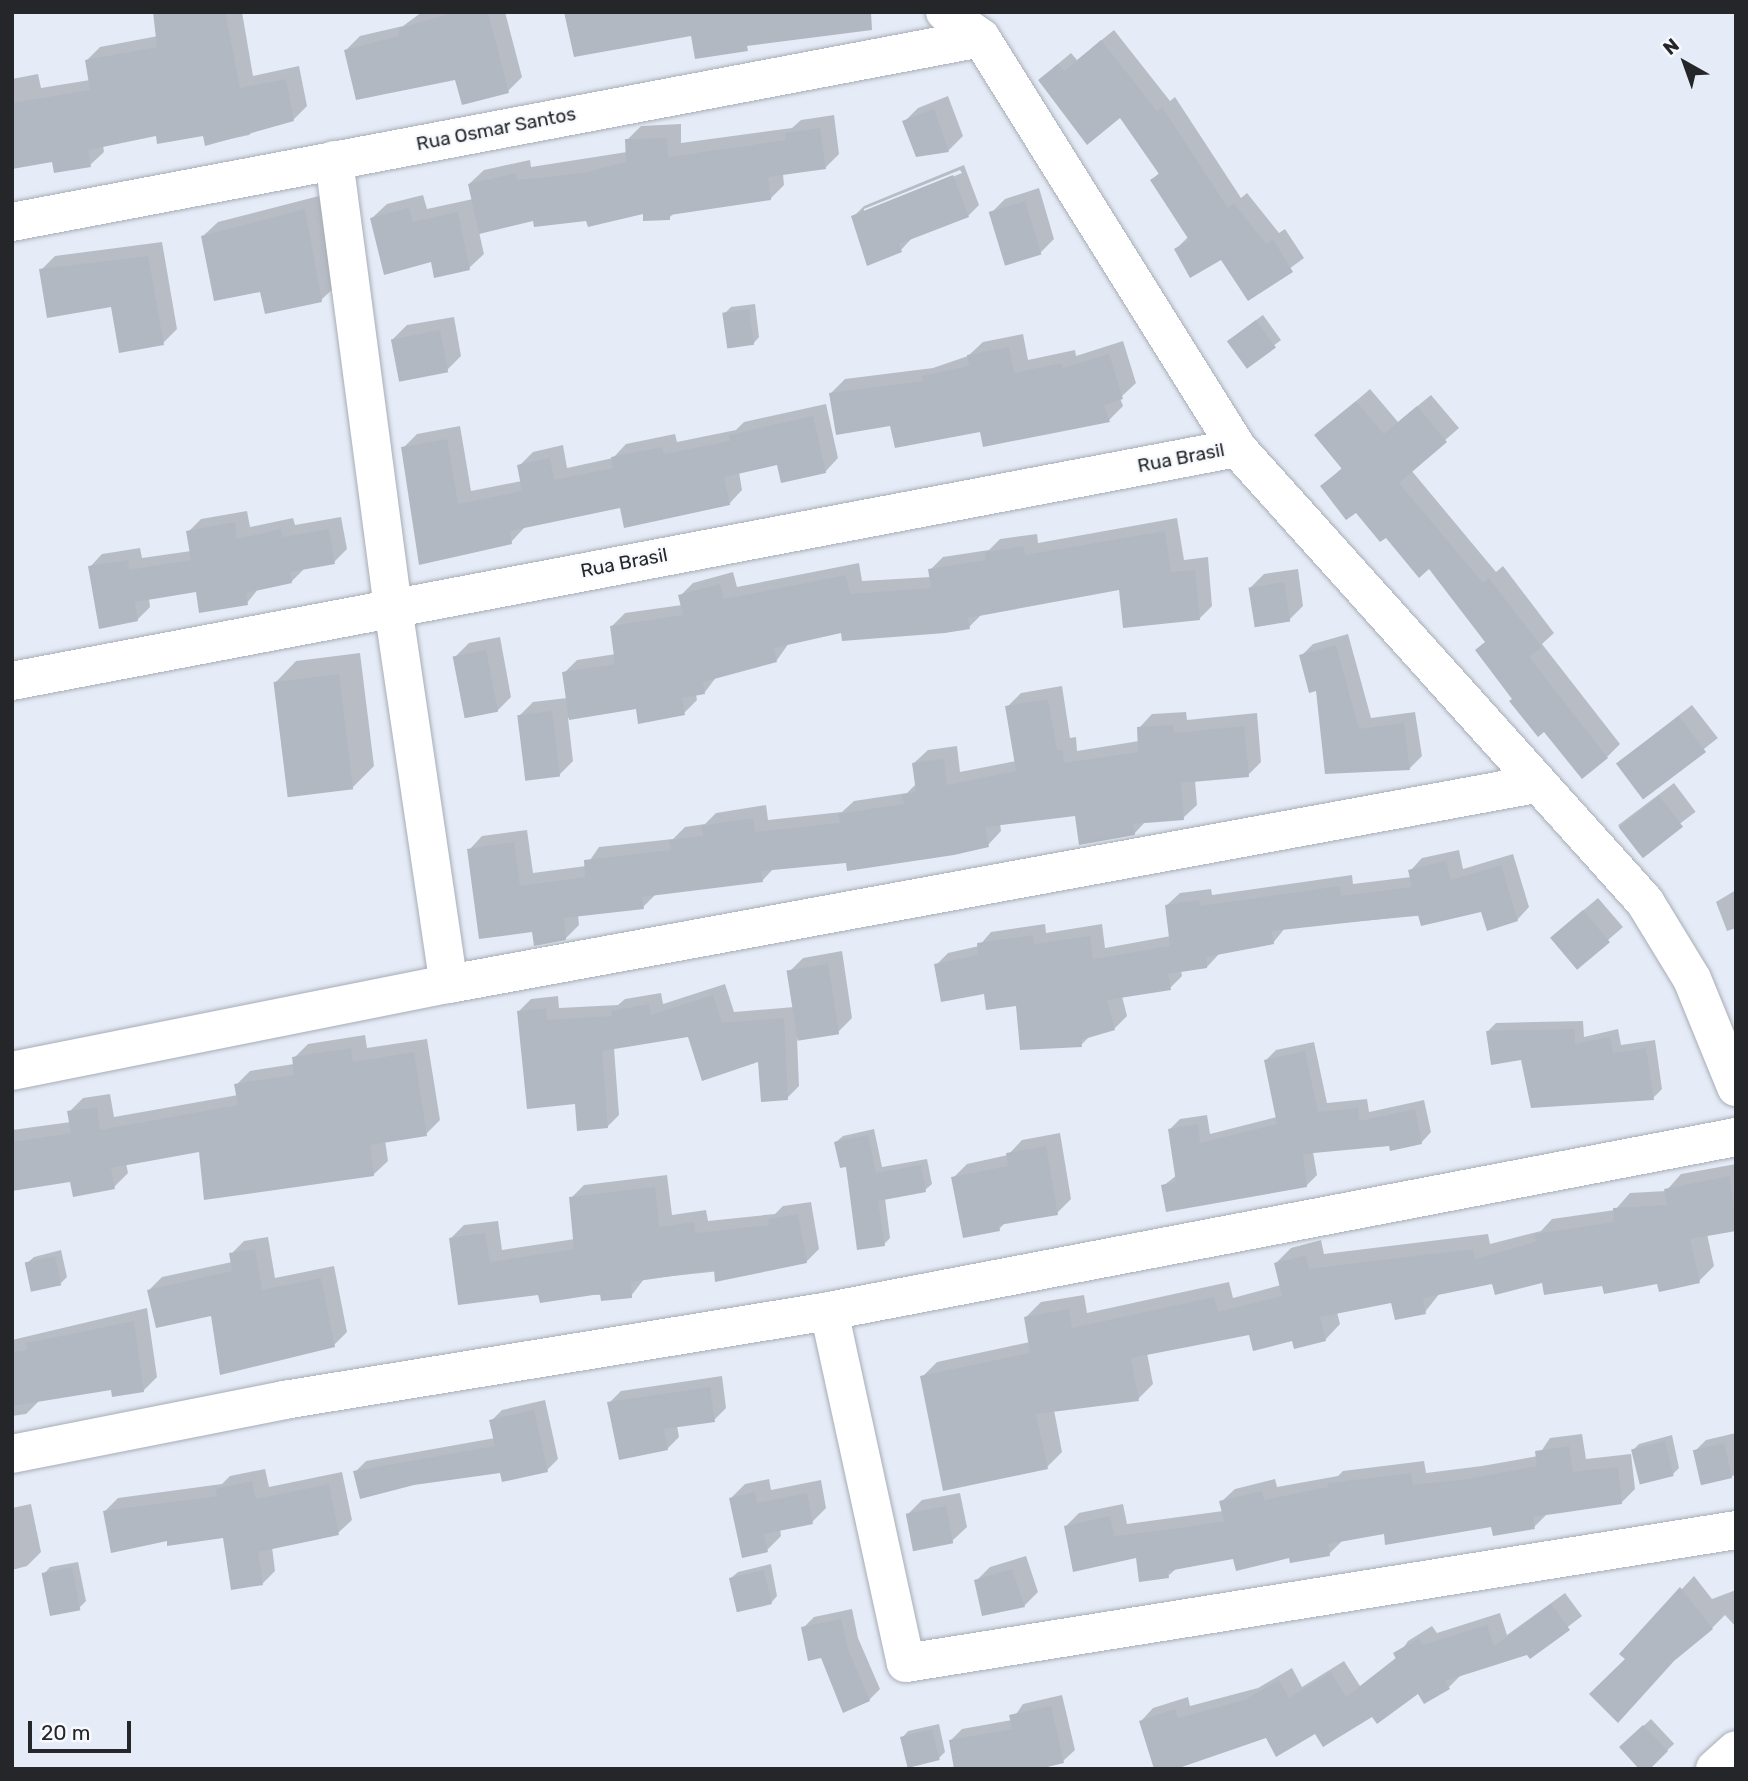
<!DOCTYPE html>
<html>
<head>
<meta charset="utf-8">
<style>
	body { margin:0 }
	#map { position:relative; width:1748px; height:1781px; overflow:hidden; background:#e6ecf7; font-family:Rubik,sans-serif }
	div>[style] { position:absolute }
	.shadow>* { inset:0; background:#0003; transform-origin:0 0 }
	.building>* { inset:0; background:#b2b8c2; transform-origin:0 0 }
	.roads { filter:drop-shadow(0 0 2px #a7adb7) drop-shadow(0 0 2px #a7adb7) }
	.street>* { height:38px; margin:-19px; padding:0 19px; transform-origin:19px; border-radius:19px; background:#fff }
	.secondary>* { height:38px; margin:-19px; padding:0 19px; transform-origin:19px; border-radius:19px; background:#fff }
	span { translate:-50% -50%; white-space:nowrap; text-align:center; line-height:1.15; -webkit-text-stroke:5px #f7f9fd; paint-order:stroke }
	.street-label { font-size:19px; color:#24262a }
	.frame { position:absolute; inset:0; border:14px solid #24262a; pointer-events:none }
	.north { position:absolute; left:1650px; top:28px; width:70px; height:70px; -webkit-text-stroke:5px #f7f9fd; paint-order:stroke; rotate:320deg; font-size:19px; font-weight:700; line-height:28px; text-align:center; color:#24262a }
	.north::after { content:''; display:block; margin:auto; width:24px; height:32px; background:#24262a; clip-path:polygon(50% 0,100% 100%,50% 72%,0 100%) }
	.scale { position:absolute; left:28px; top:1721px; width:103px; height:32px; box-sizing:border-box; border:4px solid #24262a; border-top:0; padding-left:9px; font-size:21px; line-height:24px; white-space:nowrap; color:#24262a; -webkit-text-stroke:5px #f7f9fd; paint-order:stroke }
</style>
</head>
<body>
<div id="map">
	<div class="shadow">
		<div style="clip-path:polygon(166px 12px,242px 12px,253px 76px,299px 66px,307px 106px,293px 120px,257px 127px,249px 135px,207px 144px,205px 134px,157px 134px,103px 145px,104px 152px,90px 165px,53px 160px,12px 167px,12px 79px,38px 74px,41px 88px,90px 80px,86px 61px,100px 47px,158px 36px)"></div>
		<div style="clip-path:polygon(422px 12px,505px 12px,522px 77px,508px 91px,346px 50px,360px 36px,403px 26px)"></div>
		<div style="clip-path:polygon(1114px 30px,1170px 101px,1175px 97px,1241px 198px,1247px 193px,1279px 233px,1285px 229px,1304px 258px,1248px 299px,1221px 257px,1176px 249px,1189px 236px,1152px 180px,1160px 172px,1120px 116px,1053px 68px,1071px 53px,1077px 60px)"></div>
		<div style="clip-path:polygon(948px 96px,963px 136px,949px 150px,917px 155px,904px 122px,918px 108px)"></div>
		<div style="clip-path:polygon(834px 115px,839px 154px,825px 168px,783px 174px,784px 185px,770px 199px,674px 213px,669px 218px,645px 211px,534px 219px,479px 232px,484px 254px,469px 268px,432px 260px,372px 218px,387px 204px,423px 195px,427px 209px,473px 199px,469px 184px,484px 170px,530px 160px,531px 167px,627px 152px,627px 140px,641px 126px,681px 124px,681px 143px,792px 128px,801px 120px)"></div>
		<div style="clip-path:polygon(evenodd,964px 165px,979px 205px,968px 216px,912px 238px,901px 250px,853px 217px,864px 206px,964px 165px,960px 170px,962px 173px,864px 213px,864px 209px,960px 170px)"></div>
		<div style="clip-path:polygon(1039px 188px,1054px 239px,1040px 253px,991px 213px,1005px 199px)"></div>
		<div style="clip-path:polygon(319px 196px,336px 286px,321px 300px,262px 290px,203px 236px,218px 222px)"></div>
		<div style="clip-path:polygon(162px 242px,177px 329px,163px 343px,112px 305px,41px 270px,55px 256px)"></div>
		<div style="clip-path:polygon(755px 304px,759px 337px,753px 344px,724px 314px,731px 307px)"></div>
		<div style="clip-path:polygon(1263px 315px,1281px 340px,1247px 366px,1236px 335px)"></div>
		<div style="clip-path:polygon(454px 317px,461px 356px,447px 370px,393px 339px,407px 325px)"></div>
		<div style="clip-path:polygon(1023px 334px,1028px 360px,1075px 350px,1076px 356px,1123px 341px,1136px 383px,1120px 398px,1123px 406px,1109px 420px,982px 430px,891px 424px,831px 393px,845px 379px,933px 368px,968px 356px,983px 342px)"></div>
		<div style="clip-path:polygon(1370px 389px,1398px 422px,1431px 395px,1459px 428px,1411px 470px,1496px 572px,1503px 566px,1554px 633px,1542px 644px,1620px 744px,1607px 757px,1486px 641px,1430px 567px,1322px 486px,1343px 467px,1317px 435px)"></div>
		<div style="clip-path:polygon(826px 404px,838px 458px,825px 472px,778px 463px,739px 472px,742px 490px,729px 504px,622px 506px,525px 527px,511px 542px,421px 563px,403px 448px,417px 434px,460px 426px,471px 491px,522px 481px,519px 466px,533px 452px,563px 445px,567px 468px,613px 458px,626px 444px,675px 434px,677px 442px,736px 430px,744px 422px)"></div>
		<div style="clip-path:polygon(247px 511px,250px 527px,293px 518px,295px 525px,341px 517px,347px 549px,334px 562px,304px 569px,291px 582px,259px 588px,247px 603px,197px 590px,149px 598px,150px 607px,137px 620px,90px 567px,102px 554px,140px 548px,142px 558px,191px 551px,188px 532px,201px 519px)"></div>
		<div style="clip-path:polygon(1177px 518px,1184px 560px,1208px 557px,1212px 606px,1199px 619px,1121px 588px,982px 614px,969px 627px,842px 631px,789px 643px,777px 660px,717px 676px,705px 692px,696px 694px,697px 700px,684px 713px,638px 707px,568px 718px,573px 761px,559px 775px,519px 716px,533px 702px,567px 698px,564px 673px,577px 660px,616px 654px,612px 626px,625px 613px,682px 605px,680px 596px,693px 583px,733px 572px,737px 587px,859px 563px,862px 581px,931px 577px,930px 570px,943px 557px,989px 550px,1000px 539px,1037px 534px,1038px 543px)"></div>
		<div style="clip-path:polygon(1298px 569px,1303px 606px,1289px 620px,1250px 588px,1264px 574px)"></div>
		<div style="clip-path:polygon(1348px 634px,1371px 718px,1415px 712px,1422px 756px,1410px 768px,1327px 773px,1318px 689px,1301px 656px,1313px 644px)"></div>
		<div style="clip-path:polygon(500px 637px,511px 697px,497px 711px,455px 657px,469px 643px)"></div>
		<div style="clip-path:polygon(360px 653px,374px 766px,353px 787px,275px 683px,296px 661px)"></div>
		<div style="clip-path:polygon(1062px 686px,1070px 738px,1076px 737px,1077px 751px,1139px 741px,1139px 728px,1152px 714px,1186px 712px,1187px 720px,1257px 713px,1261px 762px,1248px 775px,1195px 780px,1197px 805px,1183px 818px,1146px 821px,1134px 834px,1077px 814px,1000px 823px,1001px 831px,988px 845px,774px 868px,762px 881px,657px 893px,643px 907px,578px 915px,579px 925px,565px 939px,534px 930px,469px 850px,482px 836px,527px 830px,533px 873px,586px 866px,599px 847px,673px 839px,685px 827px,705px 824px,716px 813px,766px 805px,768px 820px,842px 812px,854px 801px,907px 793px,917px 783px,914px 763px,928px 750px,957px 746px,960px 772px,1016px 761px,1007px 707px,1021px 693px)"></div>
		<div style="left:1692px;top:705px;width:42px;height:94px;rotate:52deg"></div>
		<div style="left:1674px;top:783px;width:36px;height:70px;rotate:53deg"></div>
		<div style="clip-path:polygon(1459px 850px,1463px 869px,1513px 854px,1529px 907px,1517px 920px,1482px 910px,1285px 928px,1273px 943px,1219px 954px,1207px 967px,1181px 970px,1182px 976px,1170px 988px,1122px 996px,1127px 1016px,1115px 1028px,1091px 1035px,1081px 1045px,1018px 1004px,985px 992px,936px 965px,948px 953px,979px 946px,991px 932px,1045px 924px,1046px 933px,1102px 924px,1105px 948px,1171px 936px,1167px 905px,1180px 893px,1211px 889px,1212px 895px,1352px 875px,1353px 884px,1411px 877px,1410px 871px,1422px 858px)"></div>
		<div style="clip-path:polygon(1736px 890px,1736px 928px,1727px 931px,1716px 902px)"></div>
		<div style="clip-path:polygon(1598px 898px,1623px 927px,1577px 967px,1567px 924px)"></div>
		<div style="clip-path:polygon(842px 951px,852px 1018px,838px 1032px,797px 1038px,799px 1086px,787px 1098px,759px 1060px,690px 1035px,614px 1048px,619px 1115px,607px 1127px,576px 1102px,519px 1011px,531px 999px,558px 996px,559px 1008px,618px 1005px,625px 999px,661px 993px,663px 1004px,725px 984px,734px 1012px,794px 1007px,789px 972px,803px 958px)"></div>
		<div style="clip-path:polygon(1583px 1021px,1584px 1037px,1618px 1029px,1621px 1045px,1655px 1040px,1662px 1089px,1653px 1098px,1523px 1058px,1487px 1032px,1496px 1023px)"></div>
		<div style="clip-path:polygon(365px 1035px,367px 1048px,427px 1039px,440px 1120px,426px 1134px,385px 1140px,388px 1161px,373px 1175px,200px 1150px,126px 1163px,128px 1173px,114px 1187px,72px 1180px,12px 1189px,12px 1130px,71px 1122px,69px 1112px,83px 1098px,110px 1094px,114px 1117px,238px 1095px,236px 1085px,250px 1071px,294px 1064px,294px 1058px,308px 1044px)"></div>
		<div style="clip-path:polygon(1314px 1042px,1327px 1103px,1367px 1099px,1369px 1112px,1424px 1100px,1431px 1132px,1421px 1143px,1313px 1152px,1317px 1175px,1306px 1186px,1163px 1186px,1177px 1175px,1170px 1129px,1180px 1119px,1207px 1115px,1210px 1134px,1277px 1117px,1266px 1060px,1276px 1050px)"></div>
		<div style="clip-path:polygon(874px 1129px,882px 1167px,927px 1159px,932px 1184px,925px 1190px,885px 1198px,890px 1238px,884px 1244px,836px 1142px,843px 1136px)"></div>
		<div style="clip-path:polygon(1060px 1133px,1071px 1199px,1057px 1213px,1006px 1222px,999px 1229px,953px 1178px,967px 1164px,1008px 1155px,1022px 1140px)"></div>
		<div style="clip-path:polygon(1736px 1164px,1736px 1229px,1707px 1234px,1714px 1266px,1699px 1281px,1494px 1282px,1440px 1293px,1425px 1312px,1393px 1301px,1337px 1312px,1340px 1324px,1325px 1340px,1250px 1333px,1147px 1353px,1153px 1384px,1138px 1399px,1054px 1410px,1062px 1452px,1047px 1467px,922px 1377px,937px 1362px,1030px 1342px,1026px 1317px,1041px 1302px,1084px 1295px,1087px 1313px,1229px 1282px,1233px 1298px,1281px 1285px,1276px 1263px,1291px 1248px,1321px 1240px,1324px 1254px,1488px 1234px,1490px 1244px,1541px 1231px,1552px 1219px,1615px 1210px,1630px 1193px,1666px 1191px,1681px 1174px)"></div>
		<div style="clip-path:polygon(667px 1175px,672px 1215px,706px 1210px,708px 1221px,775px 1214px,783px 1206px,811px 1202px,819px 1249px,806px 1262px,644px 1279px,631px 1296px,540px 1293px,451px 1238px,464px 1225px,498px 1221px,502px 1250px,575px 1239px,571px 1198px,584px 1185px)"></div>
		<div style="clip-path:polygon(268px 1237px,275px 1278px,334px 1266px,347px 1332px,334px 1345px,213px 1314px,149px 1290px,162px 1277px,232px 1262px,231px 1254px,244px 1241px)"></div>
		<div style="clip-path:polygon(61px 1250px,67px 1277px,61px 1283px,27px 1263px,34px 1257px)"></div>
		<div style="clip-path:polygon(147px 1308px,157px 1377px,143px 1391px,113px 1388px,40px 1400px,26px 1414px,12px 1416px,12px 1340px)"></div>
		<div style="clip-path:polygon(722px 1376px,726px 1408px,714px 1420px,677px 1426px,679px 1437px,667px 1449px,609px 1403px,621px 1391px)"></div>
		<div style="clip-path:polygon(545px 1400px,558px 1459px,547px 1470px,355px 1472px,366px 1461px,495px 1438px,491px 1421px,502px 1410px)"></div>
		<div style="clip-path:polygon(1736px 1433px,1736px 1475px,1702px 1483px,1695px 1451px,1706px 1440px)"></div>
		<div style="clip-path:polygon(1582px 1434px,1586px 1459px,1631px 1454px,1635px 1489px,1622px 1502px,1547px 1514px,1534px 1527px,1492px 1525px,1385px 1532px,1343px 1540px,1329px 1554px,1234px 1557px,1177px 1568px,1168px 1576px,1138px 1556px,1066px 1526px,1079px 1513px,1123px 1504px,1127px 1524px,1223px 1511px,1221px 1502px,1235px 1489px,1275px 1479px,1277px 1487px,1338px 1476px,1343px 1471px,1424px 1461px,1426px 1473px,1482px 1466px,1538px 1456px,1550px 1438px)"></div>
		<div style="clip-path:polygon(1672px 1435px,1679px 1468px,1673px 1474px,1633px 1450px,1639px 1444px)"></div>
		<div style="clip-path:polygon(265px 1469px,269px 1487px,342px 1472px,352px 1520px,338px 1533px,272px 1547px,275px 1571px,262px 1584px,225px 1536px,168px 1539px,105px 1511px,118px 1498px,222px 1484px,230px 1476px)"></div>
		<div style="clip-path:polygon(769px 1479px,771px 1490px,821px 1480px,826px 1508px,812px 1522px,780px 1529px,781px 1536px,767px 1550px,731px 1498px,745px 1484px)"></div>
		<div style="clip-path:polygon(960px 1493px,967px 1527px,952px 1541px,908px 1514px,922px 1500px)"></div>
		<div style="clip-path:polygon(31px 1504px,41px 1552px,27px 1566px,12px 1570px,12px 1508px)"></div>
		<div style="clip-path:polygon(1026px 1556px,1038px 1592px,1024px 1606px,976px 1581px,990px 1567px)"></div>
		<div style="clip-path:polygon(78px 1562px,86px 1601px,79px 1608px,44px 1574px,50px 1567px)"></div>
		<div style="clip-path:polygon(771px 1564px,777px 1596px,771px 1603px,731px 1578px,738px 1572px)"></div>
		<div style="clip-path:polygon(1694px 1576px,1712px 1599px,1736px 1590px,1736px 1627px,1725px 1615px,1712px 1628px,1627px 1659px,1622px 1654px)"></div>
		<div style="clip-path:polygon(1565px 1593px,1582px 1616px,1530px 1656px,1528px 1653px,1462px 1674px,1449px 1687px,1418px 1691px,1372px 1715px,1316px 1732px,1266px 1736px,1141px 1721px,1153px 1708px,1188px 1697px,1190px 1706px,1258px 1688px,1292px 1668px,1302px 1687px,1344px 1661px,1360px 1686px,1397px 1657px,1408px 1641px,1432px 1626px,1437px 1633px,1500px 1613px,1507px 1635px)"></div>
		<div style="clip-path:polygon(852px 1609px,858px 1638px,880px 1689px,869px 1700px,822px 1656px,803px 1628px,814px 1617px)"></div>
		<div style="clip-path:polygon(1062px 1695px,1075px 1750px,1063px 1761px,951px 1740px,962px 1729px,1012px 1720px,1023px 1704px)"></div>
		<div style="left:1651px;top:1719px;width:34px;height:41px;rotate:47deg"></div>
		<div style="clip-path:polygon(939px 1724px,945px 1752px,939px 1758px,902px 1738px,908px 1731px)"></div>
	</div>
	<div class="building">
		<div style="clip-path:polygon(153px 12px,225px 12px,240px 88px,286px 79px,294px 121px,205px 146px,203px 136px,157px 144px,156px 136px,88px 150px,91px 167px,54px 173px,52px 162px,12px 169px,12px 103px,90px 90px,85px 60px,157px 47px)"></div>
		<div style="clip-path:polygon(456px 12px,488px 12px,509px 93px,462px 105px,455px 80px,356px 100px,344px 50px,399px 36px,399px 28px)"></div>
		<div style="clip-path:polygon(564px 12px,871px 12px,872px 30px,747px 46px,748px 51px,695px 59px,691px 36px,574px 57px)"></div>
		<div style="clip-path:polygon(1101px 40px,1157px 111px,1162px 107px,1228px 208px,1234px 203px,1266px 244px,1273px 239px,1293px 272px,1248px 301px,1221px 260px,1190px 278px,1174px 249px,1189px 240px,1150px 180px,1159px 174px,1120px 118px,1087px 145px,1038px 80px,1058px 64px,1065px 71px)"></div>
		<div style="clip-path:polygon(934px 109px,949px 152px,916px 157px,902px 121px)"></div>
		<div style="clip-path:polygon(820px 128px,826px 169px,768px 177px,771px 200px,670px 215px,670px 220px,643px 221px,643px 214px,588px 227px,586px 221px,534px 227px,533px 221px,479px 234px,468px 184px,516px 173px,517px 180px,583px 173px,626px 162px,625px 139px,667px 138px,668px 157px,786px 140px,785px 133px)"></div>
		<div style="clip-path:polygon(953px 175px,969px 217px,899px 244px,902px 252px,867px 266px,851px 216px)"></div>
		<div style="left:1025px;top:201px;width:56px;height:38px;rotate:73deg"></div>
		<div style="clip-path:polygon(409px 208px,413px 222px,458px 212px,470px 270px,434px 278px,431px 262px,384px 275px,370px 218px)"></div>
		<div style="clip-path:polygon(305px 209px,322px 302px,265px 314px,260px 292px,214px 301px,201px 236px)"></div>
		<div style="clip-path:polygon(148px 256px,164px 345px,119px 353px,111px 307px,47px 318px,39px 269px)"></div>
		<div style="left:749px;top:309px;width:36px;height:27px;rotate:82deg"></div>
		<div style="left:1256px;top:320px;width:34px;height:36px;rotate:54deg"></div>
		<div style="left:440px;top:330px;width:43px;height:50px;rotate:79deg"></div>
		<div style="clip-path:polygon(1009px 347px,1014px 373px,1061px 363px,1063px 368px,1109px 354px,1123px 399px,1104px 405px,1110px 422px,983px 447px,980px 432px,895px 448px,890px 426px,836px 435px,829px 393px,923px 381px,922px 376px,969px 366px,967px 355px)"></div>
		<div style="clip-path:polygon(1356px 401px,1384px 434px,1417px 406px,1447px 442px,1399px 483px,1483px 583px,1489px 578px,1542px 647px,1529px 657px,1608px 758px,1582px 779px,1544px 732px,1538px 737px,1509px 701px,1512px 699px,1475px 650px,1485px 642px,1429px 569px,1419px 578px,1386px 538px,1380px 542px,1356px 513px,1346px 520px,1320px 486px,1342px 469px,1314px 435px)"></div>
		<div style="clip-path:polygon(813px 416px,826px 473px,781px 483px,777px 465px,724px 477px,730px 505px,624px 528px,620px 508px,510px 531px,512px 544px,419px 565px,401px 447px,447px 439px,458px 504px,522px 491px,517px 465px,550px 458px,554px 480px,613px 468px,611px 457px,662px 447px,664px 454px,730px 441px,729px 435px)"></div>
		<div style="clip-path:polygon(235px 522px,237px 539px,281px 529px,283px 537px,329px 529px,335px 564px,290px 572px,292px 583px,246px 593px,248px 605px,199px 613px,196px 592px,135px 602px,138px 621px,99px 629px,88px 566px,128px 560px,129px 570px,191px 560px,186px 531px)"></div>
		<div style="clip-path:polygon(1165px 531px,1171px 572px,1195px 570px,1200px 620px,1123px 628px,1119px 590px,968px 618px,970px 629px,945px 633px,842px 641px,841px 633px,774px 648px,777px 662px,703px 682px,705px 694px,682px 698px,685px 715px,638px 724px,636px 709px,569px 720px,562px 672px,615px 664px,610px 626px,683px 615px,678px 595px,720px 584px,724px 599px,846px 575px,850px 594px,931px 588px,928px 569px,986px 560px,985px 552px,1024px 546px,1025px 555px)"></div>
		<div style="left:1284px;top:582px;width:40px;height:36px;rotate:81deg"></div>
		<div style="clip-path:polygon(1336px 645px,1359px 729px,1404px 723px,1410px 770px,1325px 774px,1316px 691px,1309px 693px,1299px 655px)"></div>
		<div style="left:486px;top:650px;width:63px;height:34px;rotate:79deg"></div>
		<div style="left:339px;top:674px;width:116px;height:66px;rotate:83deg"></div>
		<div style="clip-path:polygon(1048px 699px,1057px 750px,1063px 750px,1064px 763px,1138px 752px,1137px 727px,1173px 725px,1174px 733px,1244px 726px,1249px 777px,1181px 783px,1184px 820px,1133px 824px,1135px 835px,1079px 845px,1075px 816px,985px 827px,989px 847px,954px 855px,847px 871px,846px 863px,761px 871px,763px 882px,642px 897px,644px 909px,564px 918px,566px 940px,534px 946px,532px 932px,479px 939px,467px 849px,514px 842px,520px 886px,585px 877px,584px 860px,671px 850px,669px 840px,703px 836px,701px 826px,753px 818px,755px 832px,840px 823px,838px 814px,904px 804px,902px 795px,916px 792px,912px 763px,944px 759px,947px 785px,1016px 771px,1005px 706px)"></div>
		<div style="left:552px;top:711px;width:66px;height:35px;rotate:83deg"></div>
		<div style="left:1679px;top:716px;width:45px;height:79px;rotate:53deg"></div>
		<div style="left:1659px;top:796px;width:39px;height:51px;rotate:52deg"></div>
		<div style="clip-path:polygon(1446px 861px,1451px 880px,1501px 865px,1518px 921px,1487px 931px,1481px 912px,1421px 926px,1418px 915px,1272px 931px,1274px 944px,1206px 957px,1207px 968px,1168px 974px,1171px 990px,1107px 1000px,1115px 1030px,1081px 1040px,1082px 1047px,1020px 1050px,1016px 1006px,986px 1010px,984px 994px,941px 1002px,934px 964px,978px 955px,977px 943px,1033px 935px,1034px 944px,1090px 936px,1093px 959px,1170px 946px,1165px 905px,1199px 900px,1200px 906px,1340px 886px,1341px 896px,1412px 887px,1408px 870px)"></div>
		<div style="left:1583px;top:910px;width:42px;height:43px;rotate:50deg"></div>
		<div style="left:828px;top:964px;width:71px;height:42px;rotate:81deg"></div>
		<div style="clip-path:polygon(713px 995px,722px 1023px,784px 1018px,788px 1100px,761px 1102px,758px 1062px,702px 1081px,688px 1037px,602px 1051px,608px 1128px,577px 1131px,575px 1104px,527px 1109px,517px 1011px,546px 1008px,547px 1020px,612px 1016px,611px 1011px,649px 1004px,651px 1015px)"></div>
		<div style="clip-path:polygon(1575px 1029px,1575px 1044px,1610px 1037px,1613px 1053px,1646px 1048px,1654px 1100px,1531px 1108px,1521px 1060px,1491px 1065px,1486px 1031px)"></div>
		<div style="clip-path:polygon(351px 1048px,353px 1062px,414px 1052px,427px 1136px,370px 1145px,374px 1176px,204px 1200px,199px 1152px,111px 1168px,115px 1189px,73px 1197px,70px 1182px,12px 1191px,12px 1142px,71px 1133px,67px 1111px,97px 1107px,100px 1130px,238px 1105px,234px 1084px,294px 1075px,292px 1057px)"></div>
		<div style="clip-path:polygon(1305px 1051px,1318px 1112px,1358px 1108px,1359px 1121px,1415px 1109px,1422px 1144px,1390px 1151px,1389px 1146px,1303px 1154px,1307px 1187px,1166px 1212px,1161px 1185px,1176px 1182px,1168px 1129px,1198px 1124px,1200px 1143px,1277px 1124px,1264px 1060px)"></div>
		<div style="clip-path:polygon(868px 1135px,876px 1173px,921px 1165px,926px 1192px,878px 1201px,885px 1246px,857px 1250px,846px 1167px,840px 1168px,834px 1142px)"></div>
		<div style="clip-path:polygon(1046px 1146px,1058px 1215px,999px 1225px,1000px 1231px,963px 1238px,951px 1177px,1008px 1166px,1006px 1153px)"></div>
		<div style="clip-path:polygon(1730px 1176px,1736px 1231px,1690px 1239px,1700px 1283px,1659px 1292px,1657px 1284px,1604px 1294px,1602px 1286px,1544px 1295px,1542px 1283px,1495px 1295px,1492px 1284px,1423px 1298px,1426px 1314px,1395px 1320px,1391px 1303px,1320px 1317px,1326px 1341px,1294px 1349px,1292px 1341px,1253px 1351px,1249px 1335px,1131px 1358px,1139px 1401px,1036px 1414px,1048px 1469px,943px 1491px,920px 1376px,1030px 1353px,1024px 1317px,1069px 1309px,1072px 1328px,1214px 1297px,1218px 1312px,1282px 1296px,1274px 1263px,1306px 1255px,1309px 1269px,1473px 1249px,1475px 1259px,1536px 1242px,1535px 1234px,1614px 1222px,1613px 1208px,1667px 1205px,1664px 1189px)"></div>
		<div style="clip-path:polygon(655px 1187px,659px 1227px,694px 1222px,695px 1233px,769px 1225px,768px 1219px,798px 1214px,807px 1263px,715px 1282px,714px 1270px,631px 1282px,632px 1298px,601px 1301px,600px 1294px,540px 1303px,538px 1295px,458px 1305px,449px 1238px,485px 1233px,490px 1262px,574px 1249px,569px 1197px)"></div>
		<div style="clip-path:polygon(255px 1249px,262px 1290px,321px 1278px,335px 1347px,220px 1375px,211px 1316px,156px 1328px,147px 1290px,232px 1271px,229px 1253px)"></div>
		<div style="left:55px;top:1256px;width:30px;height:31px;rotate:78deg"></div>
		<div style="clip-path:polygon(134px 1321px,144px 1392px,112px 1397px,111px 1390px,12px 1406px,12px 1352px,27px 1350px,27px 1343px)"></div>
		<div style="clip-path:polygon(710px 1387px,715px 1422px,664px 1429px,668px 1450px,619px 1460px,607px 1402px)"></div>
		<div style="clip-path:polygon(534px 1410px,548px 1472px,502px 1482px,500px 1473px,414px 1485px,360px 1499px,353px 1471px,495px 1446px,489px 1420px)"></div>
		<div style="left:1665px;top:1441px;width:36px;height:35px;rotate:76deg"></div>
		<div style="left:1724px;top:1443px;width:36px;height:32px;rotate:77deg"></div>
		<div style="clip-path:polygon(1569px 1446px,1573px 1472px,1618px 1467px,1622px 1504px,1533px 1517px,1535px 1529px,1493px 1536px,1491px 1527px,1385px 1545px,1384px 1534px,1328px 1544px,1330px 1556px,1290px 1563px,1289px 1558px,1236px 1571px,1233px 1559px,1168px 1571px,1169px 1578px,1139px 1582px,1136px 1558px,1073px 1572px,1064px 1526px,1110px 1516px,1114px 1536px,1181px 1528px,1224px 1521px,1219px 1501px,1262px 1491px,1264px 1500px,1328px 1487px,1328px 1483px,1411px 1473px,1413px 1485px,1467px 1479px,1537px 1466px,1535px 1451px)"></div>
		<div style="clip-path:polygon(252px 1481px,256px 1499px,329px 1484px,339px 1535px,258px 1552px,263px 1585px,231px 1590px,223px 1538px,167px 1546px,167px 1541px,111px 1553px,103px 1511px,217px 1496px,215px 1489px)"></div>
		<div style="clip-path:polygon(755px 1492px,757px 1503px,807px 1493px,813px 1524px,764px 1534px,768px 1552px,742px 1558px,729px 1498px)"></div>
		<div style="left:946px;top:1506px;width:38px;height:41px;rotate:79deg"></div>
		<div style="left:72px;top:1567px;width:44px;height:31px;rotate:79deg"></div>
		<div style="clip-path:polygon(1012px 1569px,1025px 1607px,982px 1616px,974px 1580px)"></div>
		<div style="left:764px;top:1570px;width:35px;height:36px;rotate:77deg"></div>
		<div style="clip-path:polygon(1680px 1587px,1713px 1629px,1674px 1661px,1618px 1723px,1589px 1694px,1625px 1659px,1619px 1654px)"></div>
		<div style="clip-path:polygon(1551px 1604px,1570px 1630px,1530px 1659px,1527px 1655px,1445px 1681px,1450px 1689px,1424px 1704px,1418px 1694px,1377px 1724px,1372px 1717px,1323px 1747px,1315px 1734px,1276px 1757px,1266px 1738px,1176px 1769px,1154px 1769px,1139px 1721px,1175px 1709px,1178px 1718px,1244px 1700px,1279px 1680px,1289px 1698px,1331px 1672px,1346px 1697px,1396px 1659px,1393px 1653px,1419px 1638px,1423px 1645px,1487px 1625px,1494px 1646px)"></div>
		<div style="clip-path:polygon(841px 1619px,848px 1649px,870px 1701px,843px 1713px,821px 1658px,808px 1661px,801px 1627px)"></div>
		<div style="clip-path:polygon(1051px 1706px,1064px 1763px,1039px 1769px,954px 1769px,949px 1740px,1012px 1729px,1009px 1715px)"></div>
		<div style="clip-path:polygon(1643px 1725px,1668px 1751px,1650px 1769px,1639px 1769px,1619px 1747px)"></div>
		<div style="left:932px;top:1729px;width:32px;height:33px;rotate:76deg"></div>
	</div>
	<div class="roads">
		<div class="street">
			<div style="left:334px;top:160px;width:451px;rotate:82.5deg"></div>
			<div style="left:393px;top:607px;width:381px;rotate:81.6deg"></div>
			<div style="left:12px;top:222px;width:986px;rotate:-10.75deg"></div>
			<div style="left:12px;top:681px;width:1247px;rotate:-10.77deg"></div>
			<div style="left:12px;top:1071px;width:446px;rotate:-11.3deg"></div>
			<div style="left:449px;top:984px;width:1104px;rotate:-10.43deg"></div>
			<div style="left:829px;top:1311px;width:360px;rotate:77.7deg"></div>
			<div style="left:906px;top:1663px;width:841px;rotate:-9.1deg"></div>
			<div style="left:12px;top:1454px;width:277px;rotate:-11.2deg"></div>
			<div style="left:284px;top:1400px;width:552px;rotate:-9.27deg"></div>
			<div style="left:829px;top:1311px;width:924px;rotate:-10.86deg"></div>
			<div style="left:1715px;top:1769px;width:28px;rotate:-42deg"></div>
		</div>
		<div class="secondary">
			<div style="left:945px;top:12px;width:44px;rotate:35.8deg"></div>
			<div style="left:981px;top:38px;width:483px;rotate:58deg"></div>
			<div style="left:1237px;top:448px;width:610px;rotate:48.05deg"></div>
			<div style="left:1645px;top:902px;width:90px;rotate:58.6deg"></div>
			<div style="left:1692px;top:979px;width:117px;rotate:67.8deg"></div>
		</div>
	</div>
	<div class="street-label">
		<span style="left:496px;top:129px;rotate:-11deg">Rua Osmar Santos</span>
		<span style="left:1181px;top:458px;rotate:-11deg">Rua Brasil</span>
		<span style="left:624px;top:563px;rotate:-11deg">Rua Brasil</span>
	</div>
	<div class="frame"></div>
	<div class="north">N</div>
	<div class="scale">20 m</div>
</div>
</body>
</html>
